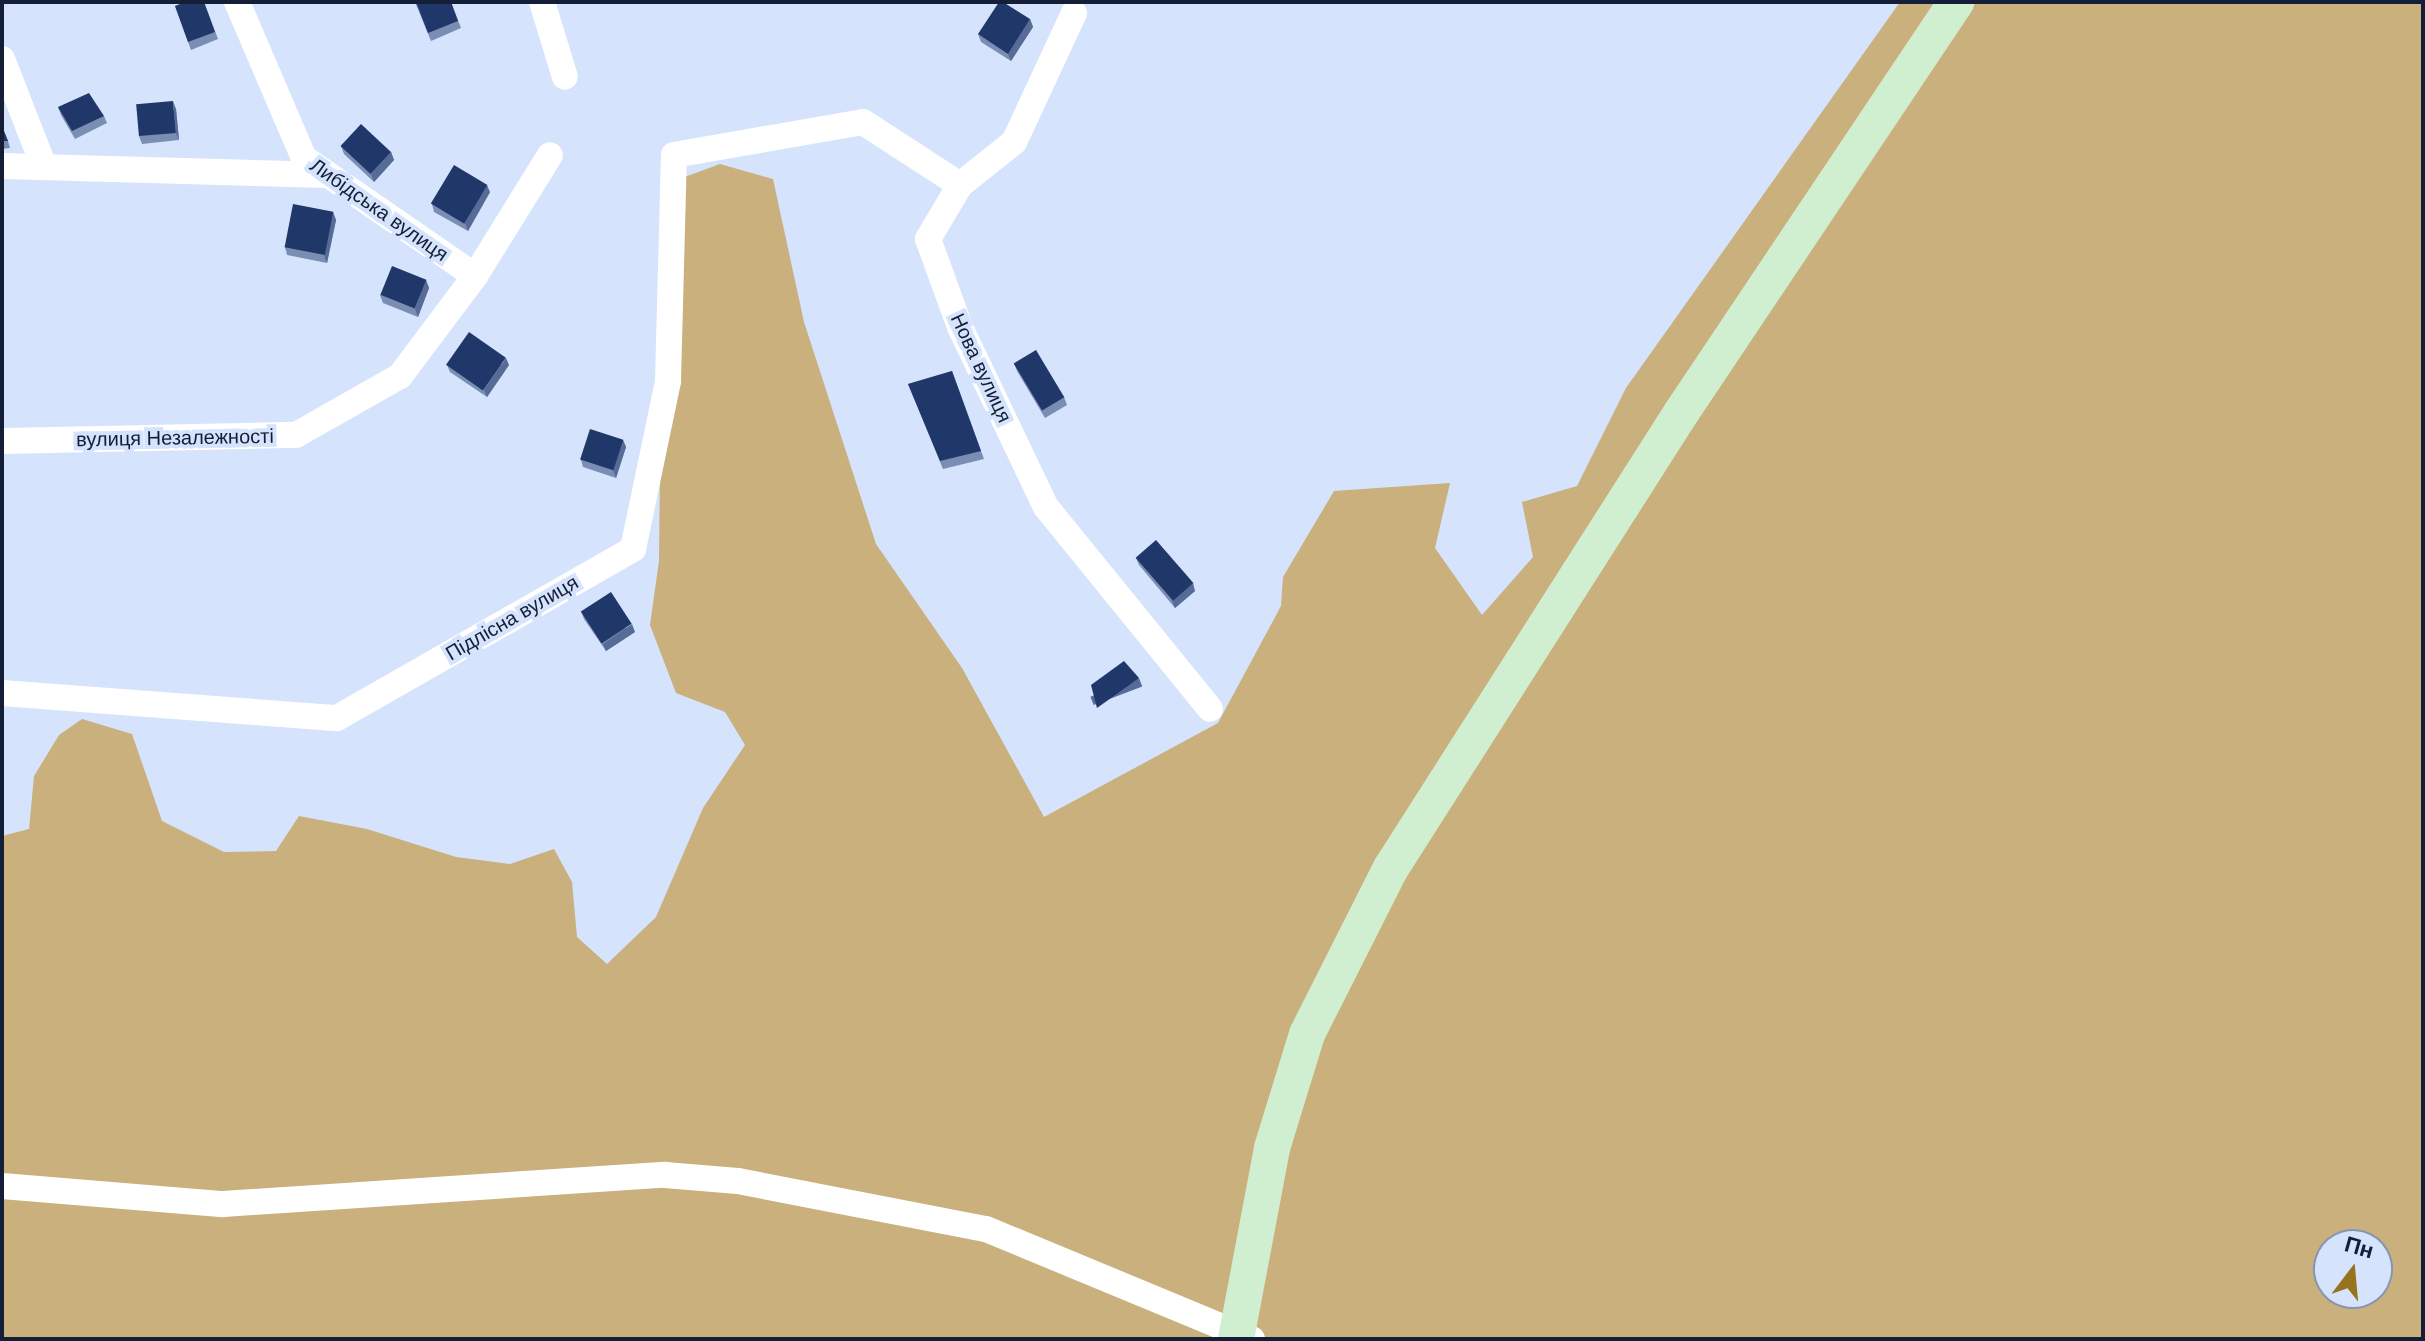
<!DOCTYPE html>
<html>
<head>
<meta charset="utf-8">
<style>
	body { margin:0 }
	#map { position:relative; width:2425px; height:1341px; overflow:hidden; background:#d5e3fd; font-family:Arial,sans-serif }
	div>[style] { position:absolute }
	.green>* { inset:0; background:#c9b07d }
	.street>* { height:26px; margin:-13px; padding:0 13px; transform-origin:13px; border-radius:13px; background:#fff }
	.secondary>* { height:36px; margin:-18px; padding:0 18px; transform-origin:18px; border-radius:18px; background:#d0efd1 }
	.wall>* { inset:0; background:#7a8db3 }
	.shaded-wall>* { inset:0; background:#566b95; transform-origin:0 0 }
	.building>* { inset:0; background:#203769; transform-origin:0 0 }
	span { translate:-50% -50%; white-space:nowrap; text-align:center; line-height:1.15; -webkit-text-stroke:8px #d5e3fd; paint-order:stroke }
	.street-label { font-size:20px; color:#141f37 }
	.frame { position:absolute; inset:0; border:4px solid #141f37; pointer-events:none }
	.north { position:absolute; left:2313px; top:1229px; width:80px; height:80px; box-sizing:border-box; background:#d5e3fd; border:2px solid #8895ae; border-radius:50%; rotate:16deg; font-size:22px; font-weight:700; line-height:32px; text-align:center; color:#141f37 }
	.north::after { content:''; display:block; margin:auto; width:28px; height:36px; background:#98731d; clip-path:polygon(50% 0,100% 100%,50% 72%,0 100%) }
</style>
</head>
<body>
<div id="map">
	<div class="green">
		<div style="clip-path:polygon(evenodd,1900px 2px,2423px 2px,2423px 1339px,2px 1339px,2px 836px,29px 829px,34px 776px,59px 735px,82px 719px,132px 734px,162px 821px,224px 852px,276px 851px,299px 816px,367px 829px,456px 857px,510px 864px,554px 849px,572px 882px,577px 937px,607px 964px,656px 917px,703px 808px,745px 745px,725px 712px,676px 693px,650px 625px,659px 561px,663px 185px,720px 164px,773px 179px,804px 322px,876px 544px,962px 668px,1044px 817px,1218px 723px,1281px 606px,1283px 577px,1334px 491px,1450px 483px,1435px 548px,1482px 615px,1533px 557px,1522px 502px,1577px 486px,1626px 388px,1900px 2px,2329px 1245px,2377px 1245px,2377px 1293px,2329px 1293px,2329px 1245px)"></div>
	</div>
	<div class="street">
		<div style="left:237px;top:2px;width:170px;rotate:66.8deg"></div>
		<div style="left:304px;top:158px;width:208px;rotate:34.6deg"></div>
		<div style="left:542px;top:2px;width:78px;rotate:73deg"></div>
		<div style="left:1074px;top:13px;width:142px;rotate:114.9deg"></div>
		<div style="left:1014px;top:142px;width:69px;rotate:141.5deg"></div>
		<div style="left:960px;top:185px;width:63px;rotate:120.7deg"></div>
		<div style="left:928px;top:239px;width:94px;rotate:70deg"></div>
		<div style="left:960px;top:327px;width:199px;rotate:64.5deg"></div>
		<div style="left:1046px;top:507px;width:260px;rotate:50.9deg"></div>
		<div style="left:2px;top:59px;width:113px;rotate:68.7deg"></div>
		<div style="left:2px;top:166px;width:325px;rotate:1.6deg"></div>
		<div style="left:2px;top:441px;width:294px;rotate:-1.2deg"></div>
		<div style="left:296px;top:435px;width:120px;rotate:-29.6deg"></div>
		<div style="left:400px;top:376px;width:125px;rotate:-53.1deg"></div>
		<div style="left:475px;top:276px;width:142px;rotate:-58.2deg"></div>
		<div style="left:2px;top:693px;width:336px;rotate:4.3deg"></div>
		<div style="left:337px;top:718px;width:341px;rotate:-29.7deg"></div>
		<div style="left:633px;top:549px;width:172px;rotate:-78.2deg"></div>
		<div style="left:668px;top:381px;width:226px;rotate:-88.5deg"></div>
		<div style="left:674px;top:155px;width:192px;rotate:-9.9deg"></div>
		<div style="left:863px;top:122px;width:116px;rotate:33deg"></div>
		<div style="left:2px;top:1186px;width:222px;rotate:4.7deg"></div>
		<div style="left:223px;top:1204px;width:443px;rotate:-3.8deg"></div>
		<div style="left:665px;top:1175px;width:73px;rotate:4.7deg"></div>
		<div style="left:738px;top:1181px;width:253px;rotate:11deg"></div>
		<div style="left:986px;top:1229px;width:288px;rotate:22.5deg"></div>
	</div>
	<div class="secondary">
		<div style="left:1236px;top:1339px;width:194px;rotate:-79.3deg"></div>
		<div style="left:1272px;top:1148px;width:119px;rotate:-72.9deg"></div>
		<div style="left:1307px;top:1034px;width:186px;rotate:-63.2deg"></div>
		<div style="left:1391px;top:868px;width:540px;rotate:-57.49deg"></div>
		<div style="left:1681px;top:413px;width:495px;rotate:-56.2deg"></div>
	</div>
	<div class="wall">
		<div style="clip-path:polygon(204px 2px,218px 39px,191px 50px,175px 6px)"></div>
		<div style="clip-path:polygon(415px 2px,451px 2px,461px 28px,431px 41px)"></div>
		<div style="clip-path:polygon(1030px 19px,1033px 27px,1011px 61px,981px 42px,978px 34px)"></div>
		<div style="clip-path:polygon(58px 107px,104px 116px,107px 123px,75px 139px,61px 115px)"></div>
		<div style="clip-path:polygon(176px 109px,179px 140px,142px 144px,139px 136px)"></div>
		<div style="clip-path:polygon(2px 126px,8px 141px,10px 148px,2px 149px)"></div>
		<div style="clip-path:polygon(341px 146px,391px 152px,394px 160px,374px 182px,344px 154px)"></div>
		<div style="clip-path:polygon(490px 192px,468px 231px,434px 212px,432px 204px)"></div>
		<div style="clip-path:polygon(333px 212px,336px 220px,327px 263px,287px 255px,285px 247px)"></div>
		<div style="clip-path:polygon(426px 280px,429px 288px,418px 317px,383px 303px,380px 295px)"></div>
		<div style="clip-path:polygon(1014px 363px,1064px 397px,1067px 405px,1045px 418px,1017px 371px)"></div>
		<div style="clip-path:polygon(447px 365px,509px 365px,487px 397px,450px 372px)"></div>
		<div style="clip-path:polygon(952px 371px,984px 459px,943px 469px,908px 384px)"></div>
		<div style="clip-path:polygon(623px 440px,626px 447px,616px 478px,583px 467px,581px 460px)"></div>
		<div style="clip-path:polygon(1136px 558px,1195px 591px,1175px 608px,1139px 565px)"></div>
		<div style="clip-path:polygon(581px 611px,635px 632px,606px 651px,584px 619px)"></div>
	</div>
	<div class="shaded-wall">
		<div style="clip-path:polygon(1030px 19px,1033px 27px,1011px 61px,1008px 54px)"></div>
		<div style="clip-path:polygon(173px 101px,176px 109px,179px 140px,176px 133px)"></div>
		<div style="clip-path:polygon(391px 152px,394px 160px,374px 182px,371px 174px)"></div>
		<div style="clip-path:polygon(487px 185px,490px 192px,468px 231px,465px 223px)"></div>
		<div style="clip-path:polygon(333px 212px,336px 220px,327px 263px,324px 255px)"></div>
		<div style="clip-path:polygon(426px 280px,429px 288px,418px 317px,415px 309px)"></div>
		<div style="clip-path:polygon(506px 358px,509px 365px,487px 397px,484px 390px)"></div>
		<div style="clip-path:polygon(623px 440px,626px 447px,616px 478px,613px 470px)"></div>
		<div style="clip-path:polygon(1193px 583px,1195px 591px,1175px 608px,1172px 600px)"></div>
		<div style="clip-path:polygon(632px 624px,635px 632px,606px 651px,603px 644px)"></div>
		<div style="left:1139px;top:678px;width:9px;height:52px;rotate:69deg"></div>
	</div>
	<div class="building">
		<div style="clip-path:polygon(185px 2px,204px 2px,215px 32px,188px 42px,175px 6px)"></div>
		<div style="clip-path:polygon(416px 2px,451px 2px,458px 21px,428px 33px)"></div>
		<div style="clip-path:polygon(999px 2px,1003px 2px,1030px 19px,1008px 54px,978px 34px)"></div>
		<div style="clip-path:polygon(89px 93px,104px 116px,72px 131px,58px 107px)"></div>
		<div style="left:173px;top:101px;width:32px;height:37px;rotate:85deg"></div>
		<div style="left:361px;top:124px;width:41px;height:30px;rotate:43deg"></div>
		<div style="clip-path:polygon(2px 126px,8px 141px,2px 141px)"></div>
		<div style="left:454px;top:165px;width:39px;height:45px;rotate:31deg"></div>
		<div style="left:293px;top:204px;width:41px;height:44px;rotate:11deg"></div>
		<div style="left:392px;top:266px;width:37px;height:31px;rotate:22deg"></div>
		<div style="left:469px;top:332px;width:45px;height:40px;rotate:35deg"></div>
		<div style="left:1036px;top:350px;width:55px;height:26px;rotate:59deg"></div>
		<div style="clip-path:polygon(952px 371px,981px 451px,940px 461px,908px 384px)"></div>
		<div style="left:590px;top:429px;width:35px;height:32px;rotate:18deg"></div>
		<div style="left:1156px;top:540px;width:57px;height:27px;rotate:49deg"></div>
		<div style="left:611px;top:592px;width:38px;height:36px;rotate:57deg"></div>
		<div style="clip-path:polygon(1124px 661px,1139px 678px,1097px 708px,1091px 685px)"></div>
	</div>
	<div class="street-label">
		<span style="left:379px;top:210px;rotate:35deg">Либідська вулиця</span>
		<span style="left:981px;top:368px;rotate:65deg">Нова вулиця</span>
		<span style="left:175px;top:438px;rotate:-1deg">вулиця Незалежності</span>
		<span style="left:512px;top:618px;rotate:-30deg">Підлісна вулиця</span>
	</div>
	<div class="frame"></div>
	<div class="north">Пн</div>
</div>
</body>
</html>
